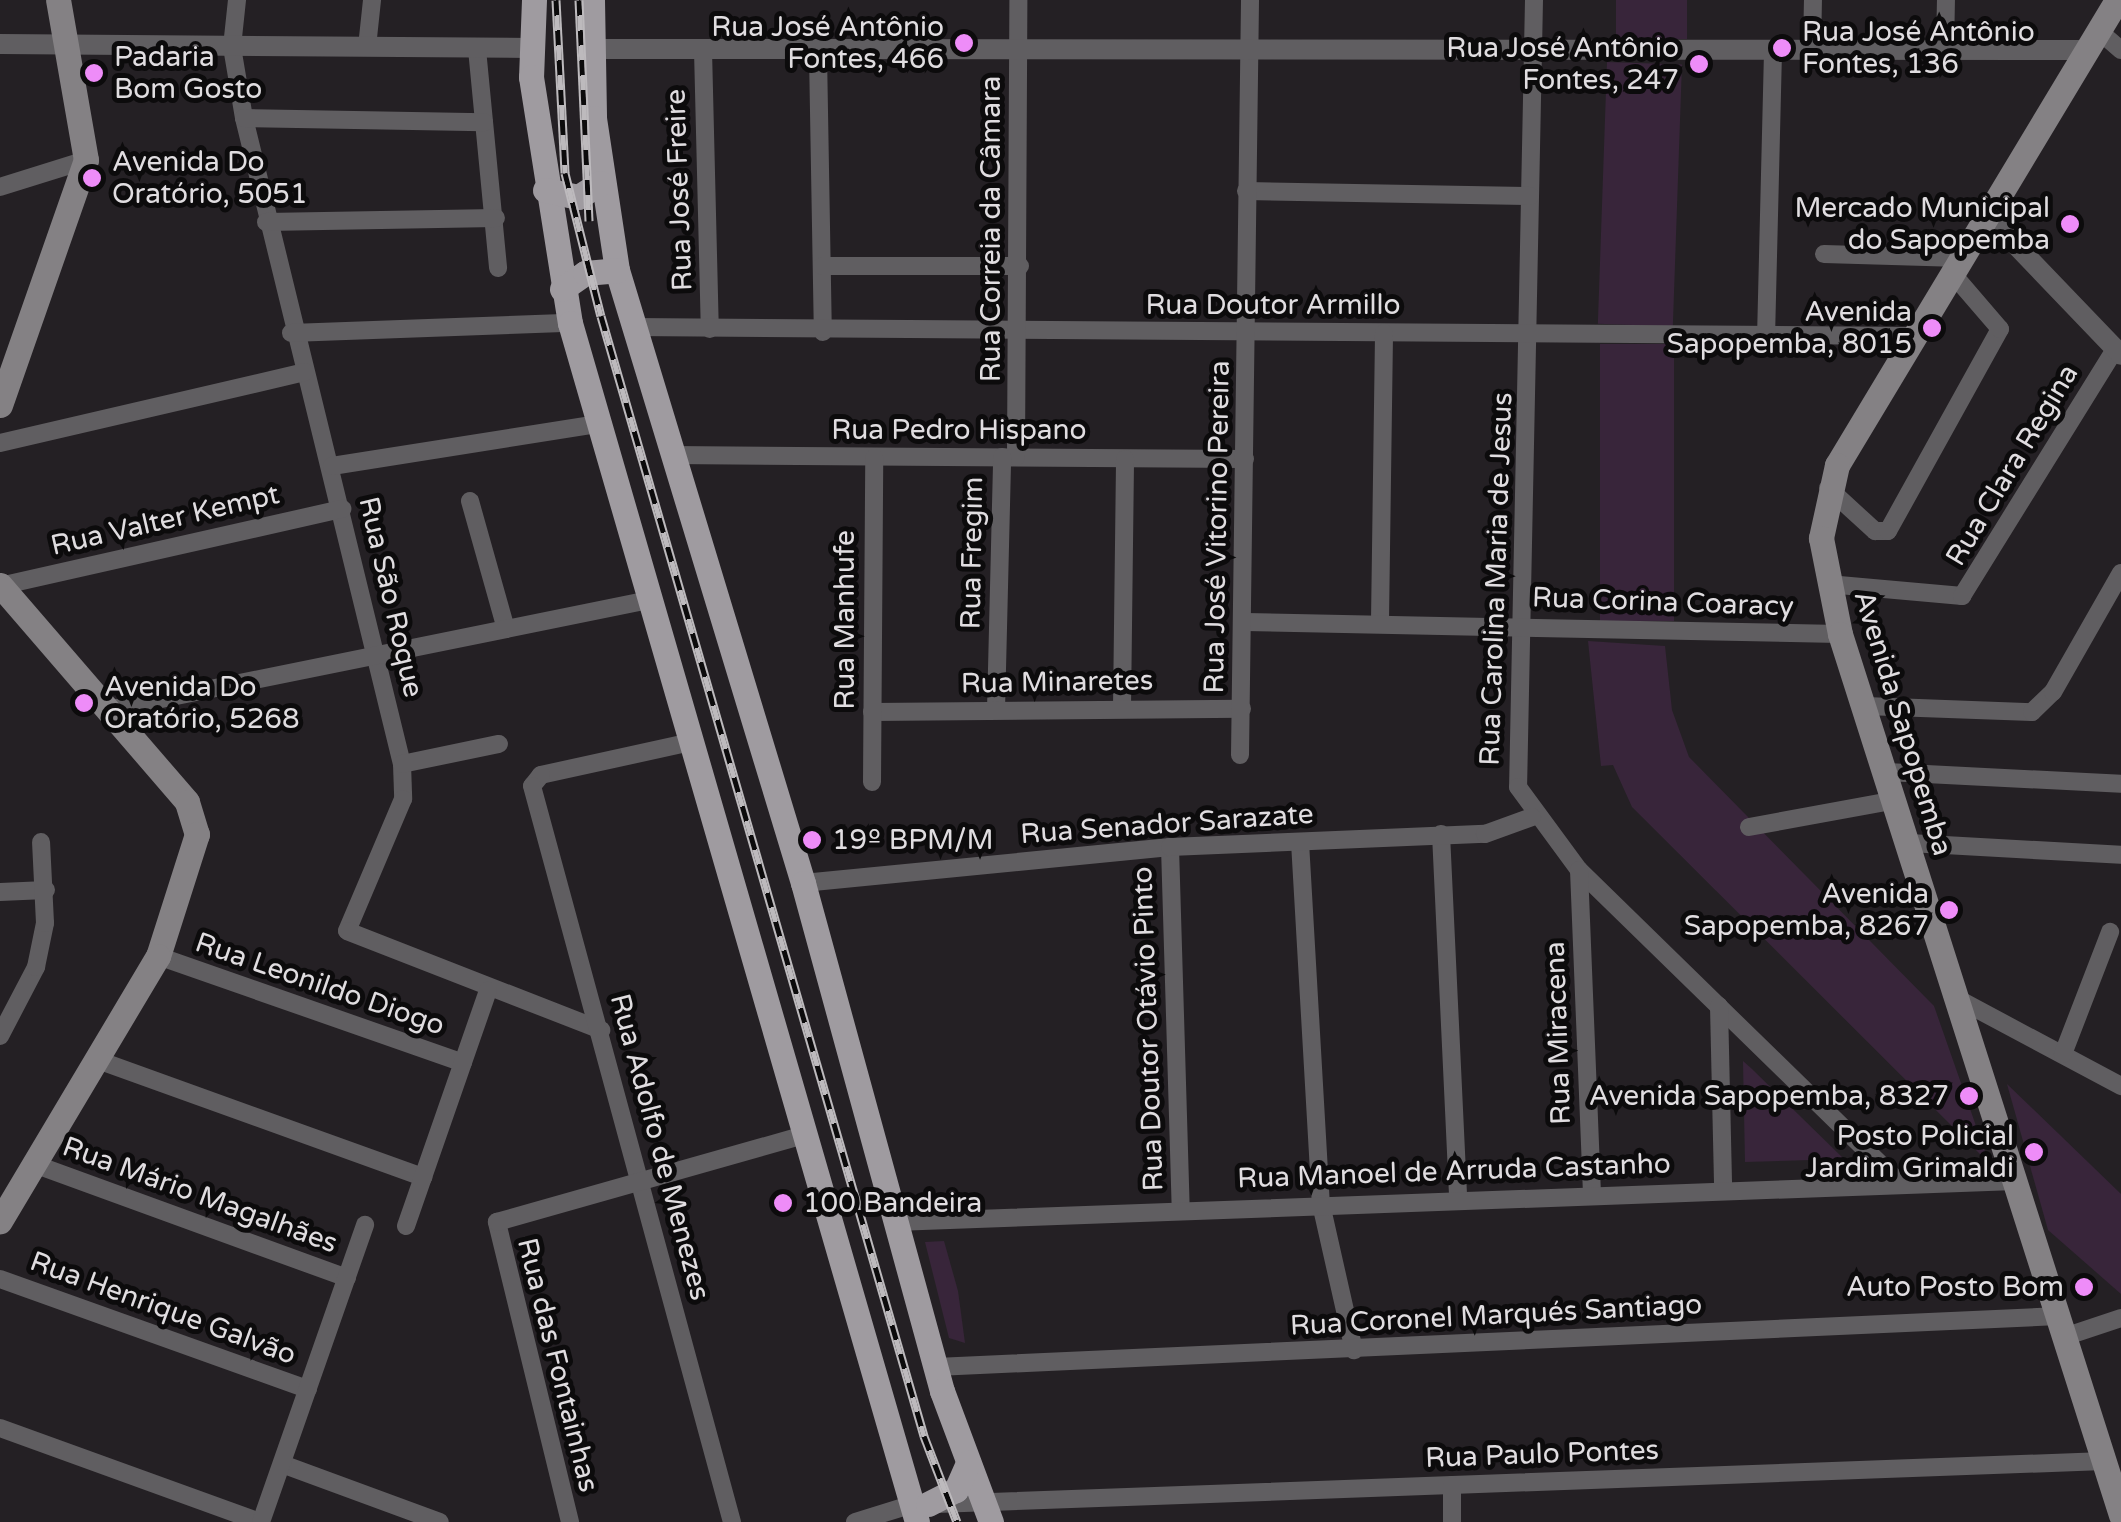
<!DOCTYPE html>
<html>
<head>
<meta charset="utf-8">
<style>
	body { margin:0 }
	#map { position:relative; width:2121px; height:1522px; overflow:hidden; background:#242024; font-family:"Varela Round",sans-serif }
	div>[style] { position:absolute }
	.green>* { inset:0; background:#38253a; transform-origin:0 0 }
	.minor>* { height:18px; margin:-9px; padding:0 9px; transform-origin:9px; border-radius:9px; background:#605e61 }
	.tertiary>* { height:20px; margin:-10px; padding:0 10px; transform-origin:10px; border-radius:10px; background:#605e61 }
	.secondary>* { height:25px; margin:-12.5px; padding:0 12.5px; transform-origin:12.5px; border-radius:12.5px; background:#848184 }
	.primary>* { height:25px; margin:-12.5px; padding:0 12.5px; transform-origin:12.5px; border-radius:12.5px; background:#9f9ba0 }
	.rail>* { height:9px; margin-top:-4.5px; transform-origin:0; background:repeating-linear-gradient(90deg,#0c0b0c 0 15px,#bdbabd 0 30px); box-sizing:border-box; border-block:2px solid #bdbabd }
	.dots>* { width:28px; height:28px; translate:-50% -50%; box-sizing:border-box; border:5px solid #0c0b0c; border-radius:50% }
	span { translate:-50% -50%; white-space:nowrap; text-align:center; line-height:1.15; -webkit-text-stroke:10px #0c0b0c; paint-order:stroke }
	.poi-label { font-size:28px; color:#e0dde0 }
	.right { translate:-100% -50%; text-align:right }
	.left { translate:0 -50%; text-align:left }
	.street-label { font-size:28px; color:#e0dde0 }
</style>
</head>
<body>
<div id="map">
	<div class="green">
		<div style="left:1616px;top:0;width:71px;height:39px"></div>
		<div style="left:1607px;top:62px;width:75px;height:262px;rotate:2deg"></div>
		<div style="left:1600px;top:344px;width:74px;height:277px"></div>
		<div style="clip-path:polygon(1588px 641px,1665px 646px,1672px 710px,1689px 757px,1934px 1006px,1989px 1163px,1632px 807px,1613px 765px,1601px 766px)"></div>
		<div style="clip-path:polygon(1743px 1061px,1752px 1069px,1844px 1159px,1745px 1162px)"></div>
		<div style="clip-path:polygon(2007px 1084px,2121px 1194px,2121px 1294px,2048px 1230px)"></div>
		<div style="clip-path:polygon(944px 1241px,958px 1291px,965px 1343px,949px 1338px,925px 1242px)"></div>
	</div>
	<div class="minor">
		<div style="left:237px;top:0;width:47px;rotate:96.1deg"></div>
		<div style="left:232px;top:47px;width:72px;rotate:80.4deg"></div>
		<div style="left:244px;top:118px;width:665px;rotate:76.26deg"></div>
		<div style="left:402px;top:764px;width:35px;rotate:88deg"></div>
		<div style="left:403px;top:799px;width:143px;rotate:113deg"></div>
		<div style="left:347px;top:931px;width:273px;rotate:21.3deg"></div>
		<div style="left:1534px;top:0;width:787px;rotate:91.16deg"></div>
		<div style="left:1518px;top:787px;width:103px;rotate:53.7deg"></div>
		<div style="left:1579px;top:870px;width:450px;rotate:44.3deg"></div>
		<div style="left:2099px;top:31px;width:29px;rotate:41deg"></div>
		<div style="left:367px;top:47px;width:47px;rotate:-83.9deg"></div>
		<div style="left:477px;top:49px;width:220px;rotate:84.5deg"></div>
		<div style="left:703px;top:50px;width:279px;rotate:88.6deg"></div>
		<div style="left:1812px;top:50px;width:50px;rotate:-88.9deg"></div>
		<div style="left:1945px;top:50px;width:50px;rotate:-88.9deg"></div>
		<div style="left:818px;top:54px;width:278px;rotate:89deg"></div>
		<div style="left:244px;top:118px;width:240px;rotate:1deg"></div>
		<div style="left:0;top:187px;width:90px;rotate:-17.4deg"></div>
		<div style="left:1246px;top:191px;width:284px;rotate:1deg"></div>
		<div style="left:266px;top:222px;width:230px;rotate:-1deg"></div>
		<div style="left:1824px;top:254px;width:136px;rotate:1.7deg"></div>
		<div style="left:822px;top:266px;width:198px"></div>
		<div style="left:632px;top:327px;width:1281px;rotate:0.4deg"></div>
		<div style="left:291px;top:333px;width:279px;rotate:-2.1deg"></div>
		<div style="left:1766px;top:338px;width:288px;rotate:-88.6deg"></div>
		<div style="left:0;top:443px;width:313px;rotate:-13.1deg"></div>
		<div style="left:671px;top:455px;width:574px;rotate:0.4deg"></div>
		<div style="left:1016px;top:457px;width:457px;rotate:-89.7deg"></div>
		<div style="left:332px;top:466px;width:268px;rotate:-9deg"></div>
		<div style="left:1828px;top:488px;width:64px;rotate:42.5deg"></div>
		<div style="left:1875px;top:531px;width:13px"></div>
		<div style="left:1888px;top:531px;width:231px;rotate:-61deg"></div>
		<div style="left:2000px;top:329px;width:75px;rotate:-130.7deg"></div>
		<div style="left:470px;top:501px;width:133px;rotate:74.3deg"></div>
		<div style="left:1828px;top:584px;width:135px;rotate:5.1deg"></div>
		<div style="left:1962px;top:596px;width:291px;rotate:-58.2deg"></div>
		<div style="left:0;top:586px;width:351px;rotate:-12.7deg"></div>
		<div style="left:1380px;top:621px;width:288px;rotate:-89.2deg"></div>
		<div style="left:1245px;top:622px;width:595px;rotate:1.16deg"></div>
		<div style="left:1865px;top:706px;width:167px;rotate:2.1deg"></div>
		<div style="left:2032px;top:712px;width:29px;rotate:-44deg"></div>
		<div style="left:2053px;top:692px;width:137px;rotate:-60.3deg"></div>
		<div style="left:1122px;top:708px;width:249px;rotate:-89.3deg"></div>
		<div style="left:107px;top:710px;width:553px;rotate:-11.47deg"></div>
		<div style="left:996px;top:710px;width:253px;rotate:-88.6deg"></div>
		<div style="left:872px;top:712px;width:370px;rotate:-0.5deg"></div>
		<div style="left:691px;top:742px;width:154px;rotate:167.6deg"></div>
		<div style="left:541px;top:775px;width:14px;rotate:129deg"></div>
		<div style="left:532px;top:786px;width:763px;rotate:74.8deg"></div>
		<div style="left:1240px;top:755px;width:755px;rotate:-89.24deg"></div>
		<div style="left:402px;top:764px;width:99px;rotate:-11.7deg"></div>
		<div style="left:1887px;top:772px;width:234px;rotate:2.9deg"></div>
		<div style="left:872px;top:782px;width:324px;rotate:-89.6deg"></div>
		<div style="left:1749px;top:827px;width:149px;rotate:-10.4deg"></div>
		<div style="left:1441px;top:834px;width:366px;rotate:87.3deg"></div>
		<div style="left:1300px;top:842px;width:363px;rotate:86.7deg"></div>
		<div style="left:1321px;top:1204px;width:150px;rotate:77.3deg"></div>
		<div style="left:1909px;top:843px;width:212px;rotate:3.2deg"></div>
		<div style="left:1170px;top:847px;width:361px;rotate:88.3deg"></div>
		<div style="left:1579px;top:870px;width:324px;rotate:87.7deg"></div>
		<div style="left:803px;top:883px;width:369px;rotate:-5.6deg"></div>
		<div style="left:1170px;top:847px;width:315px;rotate:-2.4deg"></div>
		<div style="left:1485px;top:834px;width:50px;rotate:-19.9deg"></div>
		<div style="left:0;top:892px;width:46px;rotate:-2.5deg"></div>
		<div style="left:158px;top:956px;width:323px;rotate:19.3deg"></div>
		<div style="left:1958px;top:999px;width:185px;rotate:28.1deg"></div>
		<div style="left:1719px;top:1006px;width:183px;rotate:88.7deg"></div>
		<div style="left:0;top:1036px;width:78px;rotate:-62.4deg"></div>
		<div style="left:36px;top:967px;width:45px;rotate:-78.4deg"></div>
		<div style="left:45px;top:923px;width:81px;rotate:-92.8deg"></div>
		<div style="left:2063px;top:1054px;width:131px;rotate:-68.9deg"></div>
		<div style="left:95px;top:1059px;width:349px;rotate:19.8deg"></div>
		<div style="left:34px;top:1164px;width:333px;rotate:20deg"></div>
		<div style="left:895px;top:1222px;width:1121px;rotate:-2.1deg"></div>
		<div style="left:406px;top:1226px;width:249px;rotate:-70.8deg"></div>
		<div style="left:0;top:1279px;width:327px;rotate:19.7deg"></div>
		<div style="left:2064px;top:1337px;width:60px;rotate:-18.4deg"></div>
		<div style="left:936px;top:1367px;width:1123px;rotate:-2.6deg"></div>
		<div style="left:0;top:1428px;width:276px;rotate:19.9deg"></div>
		<div style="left:282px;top:1464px;width:168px;rotate:20.2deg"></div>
		<div style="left:261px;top:1522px;width:315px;rotate:-70.7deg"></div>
		<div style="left:570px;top:1522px;width:309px;rotate:-103.7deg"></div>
		<div style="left:497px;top:1222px;width:316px;rotate:-15.8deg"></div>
		<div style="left:855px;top:1522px;width:58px;rotate:-17.2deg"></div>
		<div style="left:910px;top:1505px;width:1195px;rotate:-2.11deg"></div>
		<div style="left:1452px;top:1522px;width:37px;rotate:-90deg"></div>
	</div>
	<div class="tertiary">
		<div style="left:0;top:44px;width:531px;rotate:0.43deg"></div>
		<div style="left:592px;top:49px;width:1495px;rotate:0.04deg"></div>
		<div style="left:1986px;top:214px;width:195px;rotate:46.2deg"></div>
	</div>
	<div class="secondary">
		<div style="left:2117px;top:0;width:543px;rotate:121.05deg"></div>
		<div style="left:1837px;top:465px;width:75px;rotate:102.4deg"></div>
		<div style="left:1821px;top:538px;width:98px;rotate:78.8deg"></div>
		<div style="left:1840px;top:634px;width:925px;rotate:72.31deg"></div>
		<div style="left:0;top:405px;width:260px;rotate:-70.7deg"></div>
		<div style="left:86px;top:160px;width:162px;rotate:-99.9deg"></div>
		<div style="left:0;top:585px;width:286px;rotate:49.2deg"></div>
		<div style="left:187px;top:802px;width:34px;rotate:73deg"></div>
		<div style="left:197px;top:834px;width:128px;rotate:107.7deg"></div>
		<div style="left:158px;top:956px;width:309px;rotate:120.8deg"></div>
	</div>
	<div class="primary">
		<div style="left:534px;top:0;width:77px;rotate:92.2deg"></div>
		<div style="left:531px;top:77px;width:249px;rotate:81deg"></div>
		<div style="left:570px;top:323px;width:1248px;rotate:73.86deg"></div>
		<div style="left:592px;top:0;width:118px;rotate:89deg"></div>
		<div style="left:594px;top:118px;width:154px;rotate:81.4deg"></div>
		<div style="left:617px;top:270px;width:641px;rotate:73.12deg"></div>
		<div style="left:803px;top:883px;width:527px;rotate:74.7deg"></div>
		<div style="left:942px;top:1391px;width:140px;rotate:69.5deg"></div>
		<div style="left:545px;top:190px;width:34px;rotate:12deg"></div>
		<div style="left:578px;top:197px;width:26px;rotate:-32deg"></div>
		<div style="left:562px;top:289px;width:28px;rotate:-35deg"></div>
		<div style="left:585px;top:273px;width:32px;rotate:-5deg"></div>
		<div style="left:928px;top:1504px;width:31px;rotate:-27deg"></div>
		<div style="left:956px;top:1490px;width:30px;rotate:-66deg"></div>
	</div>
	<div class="rail">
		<div style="left:556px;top:0;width:173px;rotate:87deg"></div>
		<div style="left:565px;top:173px;width:147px;rotate:75.9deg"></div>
		<div style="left:601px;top:316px;width:1166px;rotate:73.91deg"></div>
		<div style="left:924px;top:1436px;width:92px;rotate:69deg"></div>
		<div style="left:579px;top:0;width:221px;rotate:87.4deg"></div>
	</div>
	<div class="dots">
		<div style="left:964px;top:43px;background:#ee8cf8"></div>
		<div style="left:1782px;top:48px;background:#ee8cf8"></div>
		<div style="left:1699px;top:64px;background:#ee8cf8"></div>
		<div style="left:94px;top:73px;background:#ee8cf8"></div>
		<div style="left:92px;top:178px;background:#ee8cf8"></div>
		<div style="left:2070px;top:224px;background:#ee8cf8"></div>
		<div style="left:1932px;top:328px;background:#ee8cf8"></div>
		<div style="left:84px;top:703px;background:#ee8cf8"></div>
		<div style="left:812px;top:840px;background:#ee8cf8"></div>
		<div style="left:1949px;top:910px;background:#ee8cf8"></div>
		<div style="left:1969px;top:1096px;background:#ee8cf8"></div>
		<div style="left:2034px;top:1152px;background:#ee8cf8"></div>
		<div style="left:783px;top:1203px;background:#ee8cf8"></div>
		<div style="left:2084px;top:1287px;background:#ee8cf8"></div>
	</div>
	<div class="poi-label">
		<span class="right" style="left:944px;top:43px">Rua José Antônio<br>Fontes, 466</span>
		<span class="left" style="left:1802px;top:48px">Rua José Antônio<br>Fontes, 136</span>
		<span class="right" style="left:1679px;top:64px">Rua José Antônio<br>Fontes, 247</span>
		<span class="left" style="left:114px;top:73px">Padaria<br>Bom Gosto</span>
		<span class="left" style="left:112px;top:178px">Avenida Do<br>Oratório, 5051</span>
		<span class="right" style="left:2050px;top:224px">Mercado Municipal<br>do Sapopemba</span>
		<span class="right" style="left:1912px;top:328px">Avenida<br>Sapopemba, 8015</span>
		<span class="left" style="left:104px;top:703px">Avenida Do<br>Oratório, 5268</span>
		<span class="left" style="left:832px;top:840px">19º BPM/M</span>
		<span class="right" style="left:1929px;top:910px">Avenida<br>Sapopemba, 8267</span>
		<span class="right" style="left:1949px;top:1096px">Avenida Sapopemba, 8327</span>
		<span class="right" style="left:2014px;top:1152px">Posto Policial<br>Jardim Grimaldi</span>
		<span class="left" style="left:803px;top:1203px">100 Bandeira</span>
		<span class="right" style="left:2064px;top:1287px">Auto Posto Bom</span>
	</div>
	<div class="street-label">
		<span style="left:679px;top:190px;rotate:-92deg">Rua José Freire</span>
		<span style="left:991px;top:229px;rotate:-90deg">Rua Correia da Câmara</span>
		<span style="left:1273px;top:305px">Rua Doutor Armillo</span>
		<span style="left:959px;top:430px">Rua Pedro Hispano</span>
		<span style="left:2012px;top:465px;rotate:-59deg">Rua Clara Regina</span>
		<span style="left:165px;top:520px;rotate:-13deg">Rua Valter Kempt</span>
		<span style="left:1217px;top:527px;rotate:-89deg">Rua José Vitorino Pereira</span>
		<span style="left:972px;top:553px;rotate:-89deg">Rua Fregim</span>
		<span style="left:1496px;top:579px;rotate:-88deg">Rua Carolina Maria de Jesus</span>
		<span style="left:391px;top:597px;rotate:77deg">Rua São Roque</span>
		<span style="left:1663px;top:602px;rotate:2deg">Rua Corina Coaracy</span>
		<span style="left:845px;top:620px;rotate:-90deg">Rua Manhufe</span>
		<span style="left:1057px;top:682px;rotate:-1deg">Rua Minaretes</span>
		<span style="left:1903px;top:723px;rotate:73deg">Avenida Sapopemba</span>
		<span style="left:1167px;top:824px;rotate:-4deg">Rua Senador Sarazate</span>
		<span style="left:320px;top:984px;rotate:19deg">Rua Leonildo Diogo</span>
		<span style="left:1148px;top:1029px;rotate:-92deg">Rua Doutor Otávio Pinto</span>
		<span style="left:1558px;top:1033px;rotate:-92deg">Rua Miracena</span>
		<span style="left:660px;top:1147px;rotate:75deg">Rua Adolfo de Menezes</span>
		<span style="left:1454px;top:1171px;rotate:-2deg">Rua Manoel de Arruda Castanho</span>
		<span style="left:200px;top:1195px;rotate:20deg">Rua Mário Magalhães</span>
		<span style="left:163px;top:1308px;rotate:20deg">Rua Henrique Galvão</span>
		<span style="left:1496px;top:1315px;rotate:-3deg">Rua Coronel Marqués Santiago</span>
		<span style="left:558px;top:1365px;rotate:76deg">Rua das Fontainhas</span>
		<span style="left:1542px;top:1454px;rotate:-2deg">Rua Paulo Pontes</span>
	</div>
</div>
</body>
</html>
